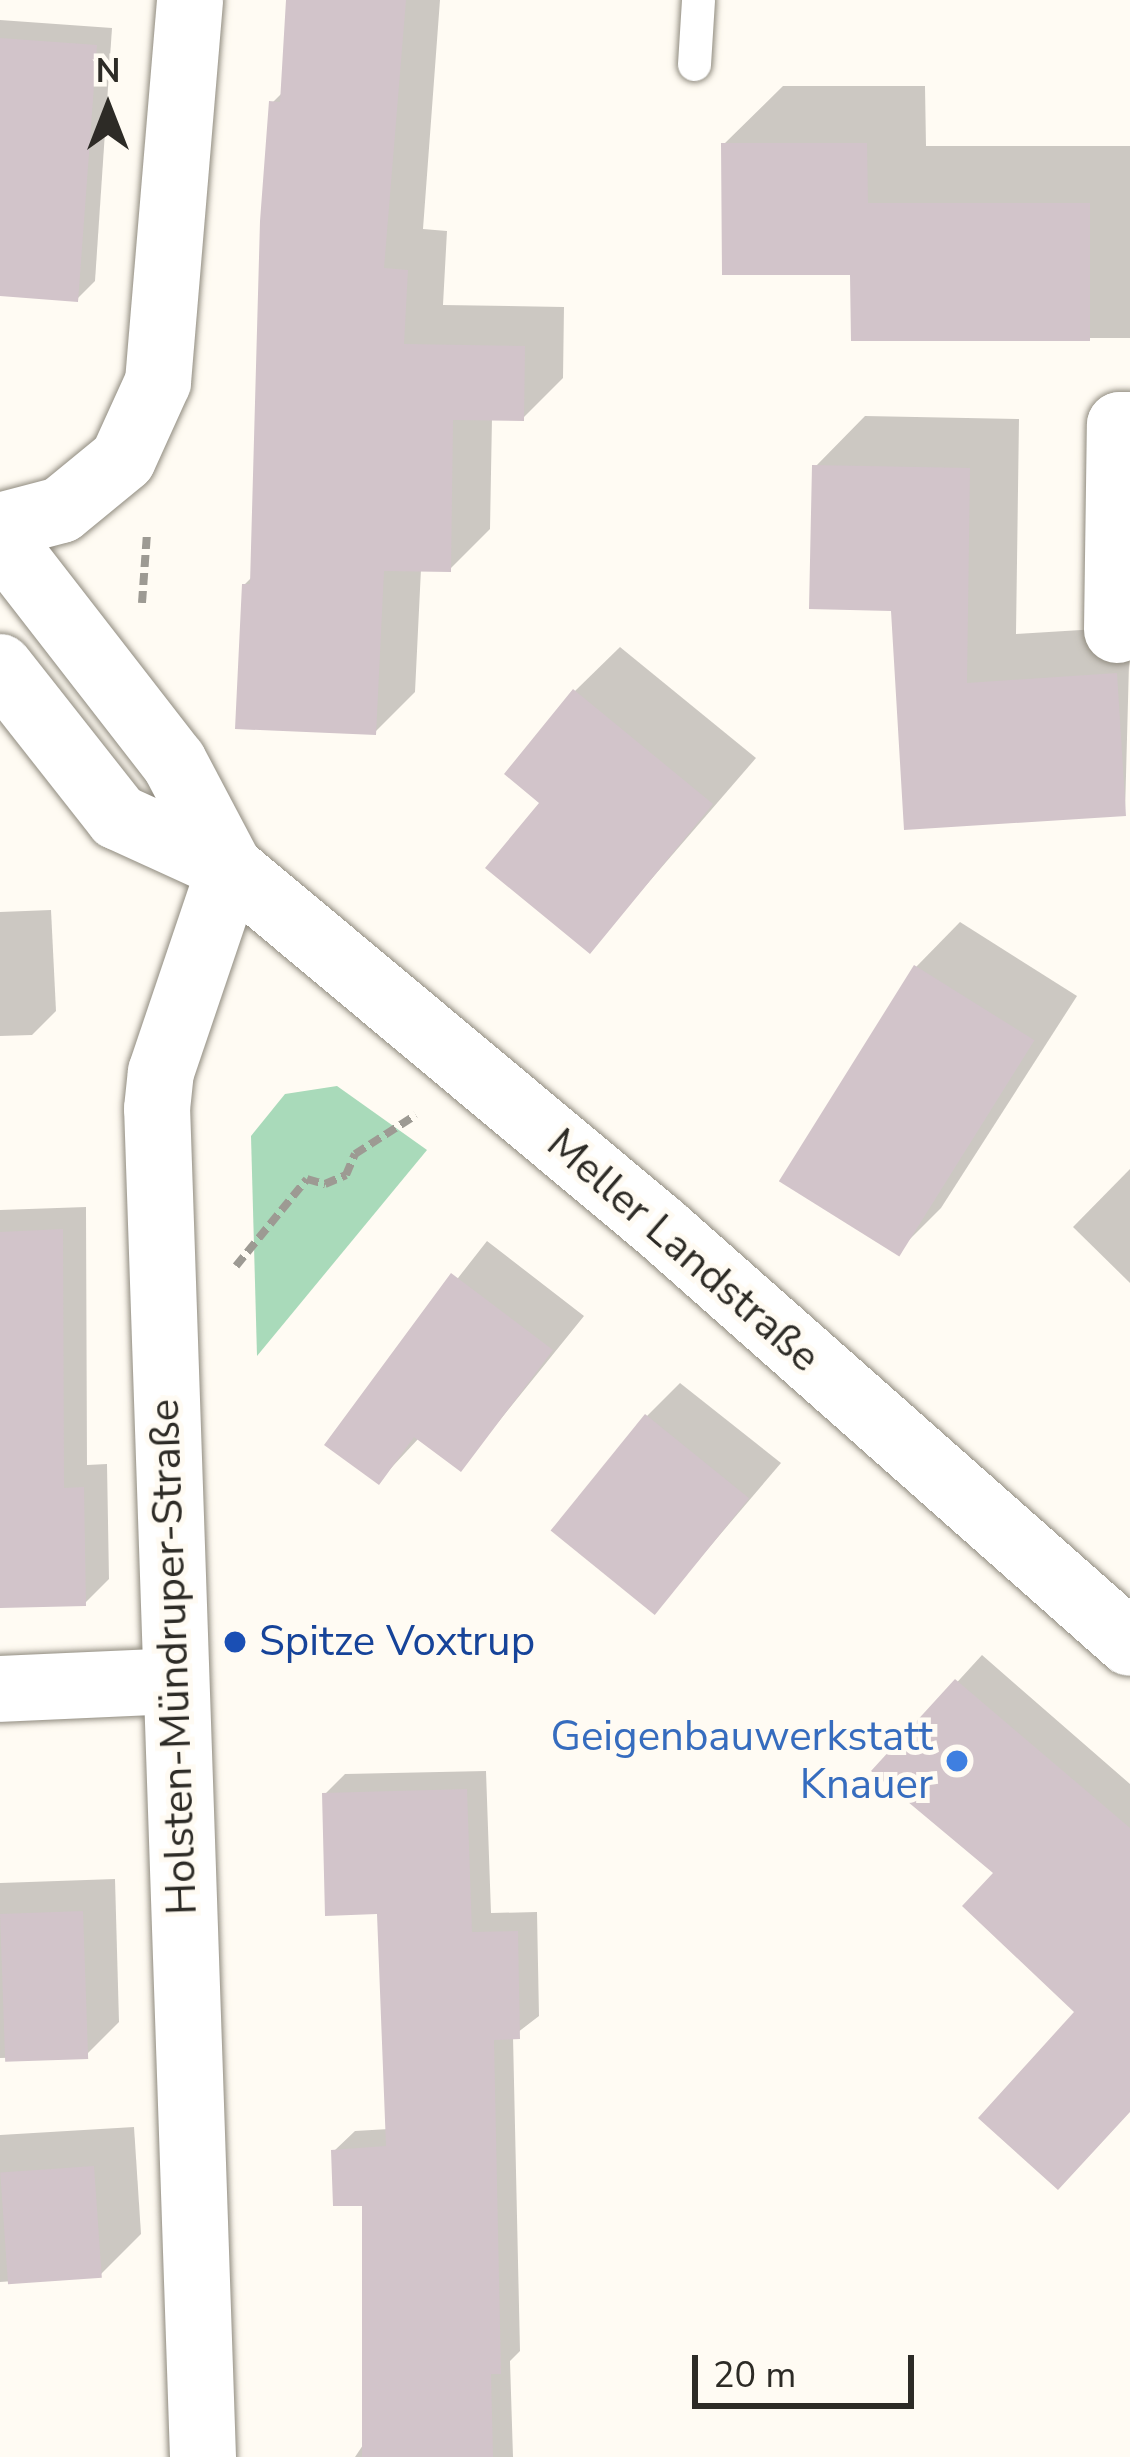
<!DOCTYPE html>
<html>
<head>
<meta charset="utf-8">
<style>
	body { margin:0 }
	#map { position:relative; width:1130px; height:2457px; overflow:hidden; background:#fffbf3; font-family:"Nunito Sans",sans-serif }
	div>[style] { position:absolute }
	.green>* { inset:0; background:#a9daba }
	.shadow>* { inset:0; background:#0003 }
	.building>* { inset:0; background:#d2c4ca; transform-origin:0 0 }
	.path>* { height:8px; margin-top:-4px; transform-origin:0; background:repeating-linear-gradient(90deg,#9d9a93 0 12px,transparent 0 18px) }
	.roads { filter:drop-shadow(0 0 3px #908b7f) drop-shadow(0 0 3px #908b7f) }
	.service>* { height:33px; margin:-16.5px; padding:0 16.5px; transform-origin:16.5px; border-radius:16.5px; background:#fff }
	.minor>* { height:66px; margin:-33px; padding:0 33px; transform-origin:33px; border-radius:33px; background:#fff }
	.tertiary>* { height:66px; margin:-33px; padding:0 33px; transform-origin:33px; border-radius:33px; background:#fff }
	.dots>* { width:33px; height:33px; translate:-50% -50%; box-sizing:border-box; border:6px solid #fffbf3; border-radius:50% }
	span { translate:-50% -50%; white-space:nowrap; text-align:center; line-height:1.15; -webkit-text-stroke:10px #fffbf3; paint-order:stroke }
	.street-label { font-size:42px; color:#2d2b26 }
	.transit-label { font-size:42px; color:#164399 }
	.left { translate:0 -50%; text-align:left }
	.shop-label { font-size:42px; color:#366cbe }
	.right { translate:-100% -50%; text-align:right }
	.north { position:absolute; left:48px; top:48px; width:120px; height:120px; -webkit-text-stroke:9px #fffbf3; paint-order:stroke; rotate:0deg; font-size:33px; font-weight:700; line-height:48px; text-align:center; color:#2d2b26 }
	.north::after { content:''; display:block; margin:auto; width:42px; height:54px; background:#2d2b26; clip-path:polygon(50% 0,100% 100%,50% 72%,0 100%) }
	.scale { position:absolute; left:692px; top:2355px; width:222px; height:54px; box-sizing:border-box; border:6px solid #2d2b26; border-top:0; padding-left:15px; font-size:36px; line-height:42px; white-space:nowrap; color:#2d2b26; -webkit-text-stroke:9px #fffbf3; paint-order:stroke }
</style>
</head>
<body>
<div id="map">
	<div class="green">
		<div style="clip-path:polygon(337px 1086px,427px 1150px,257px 1356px,251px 1136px,285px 1094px)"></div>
	</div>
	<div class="shadow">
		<div style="clip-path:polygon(289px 0,440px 0,423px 229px,447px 231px,443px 305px,564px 307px,563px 378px,523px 418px,492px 418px,490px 529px,450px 569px,421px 569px,415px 692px,375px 732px,244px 585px,253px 576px,272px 103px,284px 91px)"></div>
		<div style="clip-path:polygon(0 20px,112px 28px,95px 281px,77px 299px,0 293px)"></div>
		<div style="clip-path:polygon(783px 86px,925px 86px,926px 146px,1130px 146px,1130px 338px,854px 338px,853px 272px,724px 144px)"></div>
		<div style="clip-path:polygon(865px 416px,1019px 419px,1016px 634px,1130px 627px,1125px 813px,907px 826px,894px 608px,815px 467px)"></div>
		<div style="clip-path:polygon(620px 647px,756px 758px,590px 950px,543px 802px,575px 691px)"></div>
		<div style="clip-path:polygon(51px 910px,56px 1011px,32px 1035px,0 1036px,0 912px)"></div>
		<div style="clip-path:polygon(960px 922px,1077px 996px,941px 1208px,896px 1253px,916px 967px)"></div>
		<div style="clip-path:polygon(1130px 1169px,1130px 1283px,1073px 1227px)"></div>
		<div style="clip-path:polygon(86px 1207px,87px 1465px,107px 1464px,109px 1579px,85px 1603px,0 1605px,0 1210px)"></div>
		<div style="clip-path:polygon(487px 1241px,584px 1316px,461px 1468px,419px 1438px,379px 1481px,328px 1444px)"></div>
		<div style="clip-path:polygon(680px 1383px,781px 1463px,655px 1611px,647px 1416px)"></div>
		<div style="clip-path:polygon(982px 1655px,1130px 1784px,1130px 2110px,997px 1873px,876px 1771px)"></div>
		<div style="clip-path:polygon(486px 1771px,491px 1913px,537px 1912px,539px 2016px,513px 2036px,520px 2351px,510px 2361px,513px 2457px,355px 2457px,365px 2442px,365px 2202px,334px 2151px,355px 2131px,389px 2129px,380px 1911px,325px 1794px,345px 1774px)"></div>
		<div style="clip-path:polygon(115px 1879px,119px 2022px,85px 2056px,0 2058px,0 1883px)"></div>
		<div style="clip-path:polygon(134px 2127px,141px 2234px,100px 2275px,0 2282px,0 2135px)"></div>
	</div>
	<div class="building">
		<div style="clip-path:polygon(286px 0,406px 0,384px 268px,408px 270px,404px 344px,525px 346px,524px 421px,453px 420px,451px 572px,384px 571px,376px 735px,235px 729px,242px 584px,250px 584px,260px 221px,269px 101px,280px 102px)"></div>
		<div style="clip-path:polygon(0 38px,97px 45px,78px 302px,0 296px)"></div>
		<div style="clip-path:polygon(721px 143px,867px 143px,868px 203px,1090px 203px,1090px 341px,851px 341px,850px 275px,722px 275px)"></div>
		<div style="clip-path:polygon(812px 465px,970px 468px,967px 683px,1117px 673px,1126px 816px,904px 830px,891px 611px,809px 609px)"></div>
		<div style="clip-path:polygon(573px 689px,713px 804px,590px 954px,485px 868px,539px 803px,504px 774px)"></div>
		<div style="left:914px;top:965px;width:142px;height:255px;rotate:32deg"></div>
		<div style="clip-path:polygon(63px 1229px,64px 1488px,84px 1487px,86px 1606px,0 1608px,0 1232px)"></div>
		<div style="clip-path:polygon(451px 1273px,553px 1350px,461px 1472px,414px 1437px,379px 1485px,324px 1445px)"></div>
		<div style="left:645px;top:1414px;width:134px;height:150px;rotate:39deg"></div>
		<div style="clip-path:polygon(955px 1679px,1130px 1828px,1130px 2112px,1058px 2190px,978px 2118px,1074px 2012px,962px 1906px,993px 1873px,871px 1771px)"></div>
		<div style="clip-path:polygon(467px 1789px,472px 1932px,518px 1931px,520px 2039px,494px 2040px,501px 2374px,491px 2374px,493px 2457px,362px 2457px,362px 2206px,333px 2206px,331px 2150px,386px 2146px,377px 1914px,325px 1916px,322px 1793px)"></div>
		<div style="left:83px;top:1911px;width:148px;height:83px;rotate:88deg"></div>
		<div style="left:94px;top:2166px;width:112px;height:94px;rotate:86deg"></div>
	</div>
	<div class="path">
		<div style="left:142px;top:603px;width:69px;rotate:-85.9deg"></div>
		<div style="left:236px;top:1266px;width:112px;rotate:-50.8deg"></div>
		<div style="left:307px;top:1179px;width:19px;rotate:16deg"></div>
		<div style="left:325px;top:1184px;width:23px;rotate:-23deg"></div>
		<div style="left:346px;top:1175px;width:23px;rotate:-67deg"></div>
		<div style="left:355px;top:1154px;width:72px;rotate:-32.6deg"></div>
	</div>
	<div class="roads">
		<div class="service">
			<div style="left:694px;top:64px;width:64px;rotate:-86.4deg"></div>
		</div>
		<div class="minor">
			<div style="left:0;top:526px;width:63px;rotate:-14.7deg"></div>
			<div style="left:61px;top:510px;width:80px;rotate:-39.4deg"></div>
			<div style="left:123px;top:459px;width:85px;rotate:-65.6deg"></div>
			<div style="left:158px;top:382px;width:383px;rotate:-85.2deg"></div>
			<div style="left:1117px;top:630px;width:205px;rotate:-89.2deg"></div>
			<div style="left:1120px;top:425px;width:10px"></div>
			<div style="left:0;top:1689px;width:174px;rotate:-2.6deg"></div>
		</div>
		<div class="tertiary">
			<div style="left:0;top:538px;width:284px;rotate:52.2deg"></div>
			<div style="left:174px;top:762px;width:120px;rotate:62.2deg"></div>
			<div style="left:0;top:667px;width:191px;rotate:51.8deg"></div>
			<div style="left:118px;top:817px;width:123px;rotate:24.5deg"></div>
			<div style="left:230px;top:868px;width:562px;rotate:39.87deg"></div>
			<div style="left:661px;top:1228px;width:626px;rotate:41.5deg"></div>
			<div style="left:203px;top:2457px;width:1349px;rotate:-91.95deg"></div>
			<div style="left:157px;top:1109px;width:37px;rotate:-84deg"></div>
			<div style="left:161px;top:1072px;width:215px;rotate:-71.3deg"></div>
		</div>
	</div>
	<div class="dots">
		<div style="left:235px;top:1642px;background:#1a4fb4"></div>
		<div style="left:957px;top:1761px;background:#3f7fe0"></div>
	</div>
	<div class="street-label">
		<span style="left:683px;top:1251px;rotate:41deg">Meller Landstraße</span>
		<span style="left:174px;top:1657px;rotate:-92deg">Holsten-Mündruper-Straße</span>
	</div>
	<div class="transit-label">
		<span class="left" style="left:259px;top:1642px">Spitze Voxtrup</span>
	</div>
	<div class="shop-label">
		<span class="right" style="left:933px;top:1761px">Geigenbauwerkstatt<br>Knauer</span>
	</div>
	<div class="north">N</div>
	<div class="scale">20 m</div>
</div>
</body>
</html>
